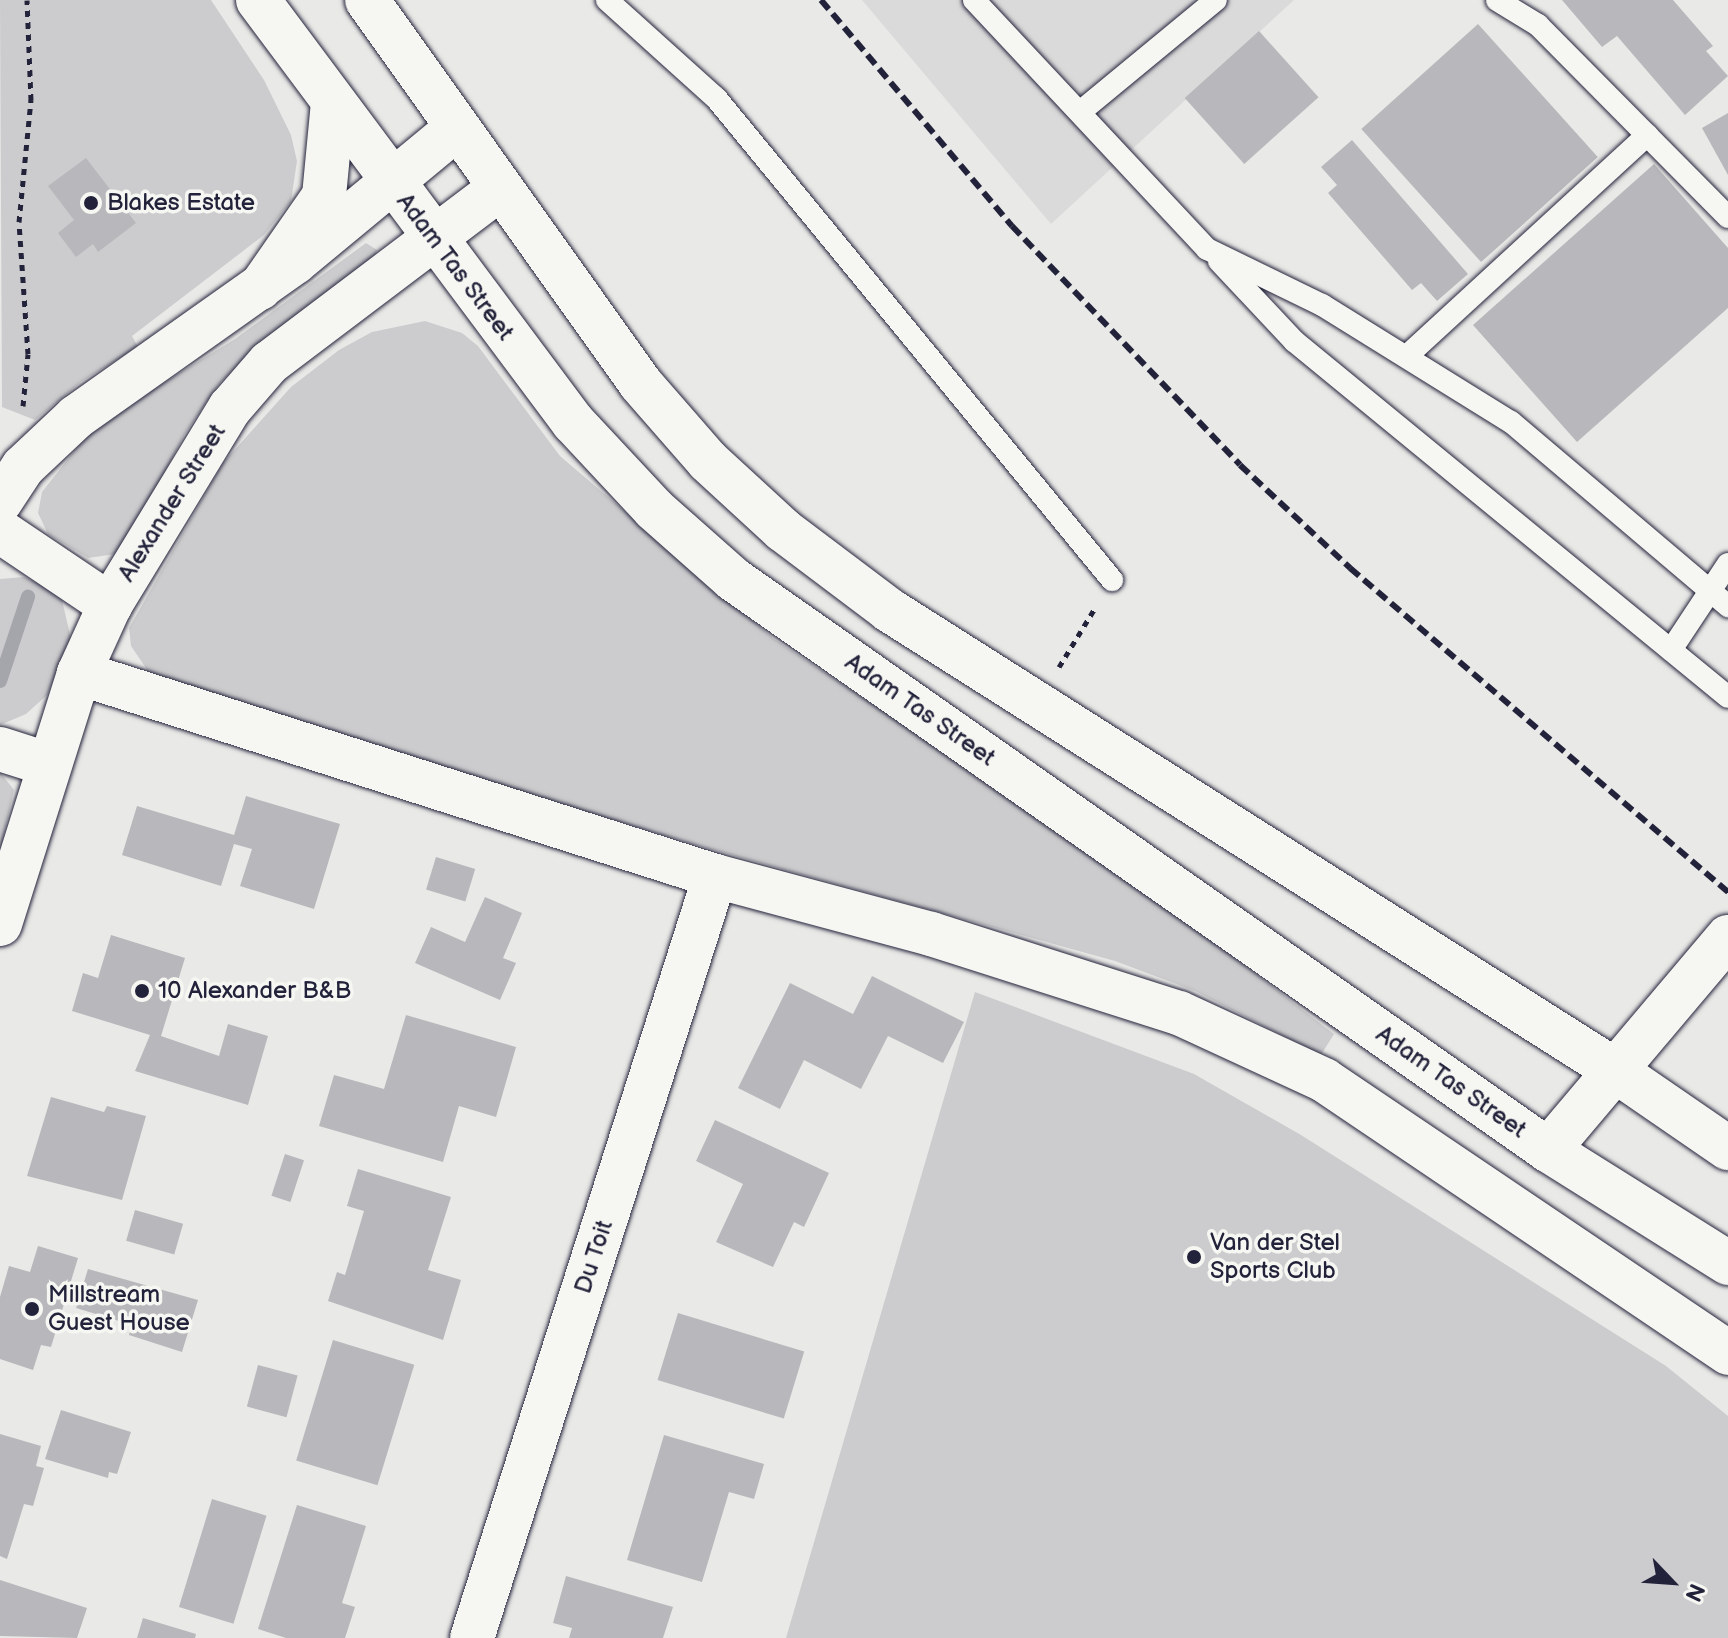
<!DOCTYPE html>
<html>
<head>
<meta charset="utf-8">
<style>
	body { margin:0 }
	#map { position:relative; width:1728px; height:1638px; overflow:hidden; background:#e9e9e7; font-family:"Balsamiq Sans",sans-serif }
	div>[style] { position:absolute }
	.built>* { inset:0; background:#dadada }
	.green>* { inset:0; background:#ccccce }
	.stream>* { height:14px; margin:-7px; padding:0 7px; transform-origin:7px; border-radius:7px; background:#a5a5ac }
	.building>* { inset:0; background:#b8b8bc; transform-origin:0 0 }
	.path>* { height:5px; margin-top:-2.5px; transform-origin:0; background:repeating-linear-gradient(90deg,#22223b 0 6px,transparent 0 12px) }
	.roads { filter:drop-shadow(0 0 2px #22223b) drop-shadow(0 0 2px #22223b) }
	.lane>* { height:22px; margin:-11px; padding:0 11px; transform-origin:11px; border-radius:11px; background:#f6f6f2 }
	.street>* { height:44px; margin:-22px; padding:0 22px; transform-origin:22px; border-radius:22px; background:#f6f6f2 }
	.secondary>* { height:44px; margin:-22px; padding:0 22px; transform-origin:22px; border-radius:22px; background:#f6f6f2 }
	.primary>* { height:44px; margin:-22px; padding:0 22px; transform-origin:22px; border-radius:22px; background:#f6f6f2 }
	.rail>* { height:6px; margin-top:-3px; transform-origin:0; background:repeating-linear-gradient(90deg,#22223b 0 12px,transparent 0 18px) }
	.dots>* { width:22px; height:22px; translate:-50% -50%; box-sizing:border-box; border:4px solid #f6f6f2; border-radius:50% }
	span { translate:-50% -50%; white-space:nowrap; text-align:center; line-height:1.15; -webkit-text-stroke:7px #f6f6f2; paint-order:stroke }
	.poi-label { font-size:24px; color:#22223b }
	.left { translate:0 -50%; text-align:left }
	.street-label { font-size:24px; color:#22223b }
	.north { position:absolute; left:1632px; top:1542px; width:80px; height:80px; -webkit-text-stroke:6px #f6f6f2; paint-order:stroke; rotate:115deg; font-size:22px; font-weight:700; line-height:32px; text-align:center; color:#22223b }
	.north::after { content:''; display:block; margin:auto; width:28px; height:36px; background:#22223b; clip-path:polygon(50% 0,100% 100%,50% 72%,0 100%) }
</style>
</head>
<body>
<div id="map">
	<div class="built">
		<div style="clip-path:polygon(862px 0,1294px 0,1051px 224px)"></div>
	</div>
	<div class="green">
		<div style="clip-path:polygon(0 0,211px 0,264px 80px,291px 135px,297px 161px,291px 201px,264px 235px,132px 336px,138px 347px,82px 381px,35px 420px,2px 407px)"></div>
		<div style="clip-path:polygon(366px 243px,377px 250px,374px 259px,261px 342px,218px 385px,184px 435px,137px 527px,115px 554px,88px 558px,48px 534px,38px 513px,42px 492px,95px 425px,235px 339px)"></div>
		<div style="clip-path:polygon(425px 321px,462px 333px,478px 346px,560px 456px,774px 639px,1038px 814px,1209px 938px,1334px 1034px,1321px 1055px,1195px 991px,1115px 961px,700px 846px,167px 684px,150px 674px,131px 646px,129px 628px,223px 463px,291px 387px,339px 350px,372px 332px)"></div>
		<div style="clip-path:polygon(24px 577px,53px 590px,62px 600px,71px 639px,47px 695px,26px 714px,0 725px,0 579px)"></div>
		<div style="clip-path:polygon(0 772px,14px 790px,0 852px)"></div>
		<div style="clip-path:polygon(975px 992px,1194px 1074px,1301px 1135px,1666px 1366px,1728px 1416px,1728px 1638px,786px 1638px)"></div>
	</div>
	<div class="stream">
		<div style="left:0;top:681px;width:89px;rotate:-71.6deg"></div>
	</div>
	<div class="building">
		<div style="clip-path:polygon(1562px 0,1673px 0,1713px 46px,1706px 51px,1728px 76px,1685px 115px,1617px 36px,1602px 47px)"></div>
		<div style="left:1478px;top:24px;width:179px;height:157px;rotate:48deg"></div>
		<div style="left:1259px;top:31px;width:89px;height:100px;rotate:48deg"></div>
		<div style="clip-path:polygon(1728px 113px,1728px 175px,1702px 128px)"></div>
		<div style="clip-path:polygon(1352px 140px,1468px 274px,1437px 301px,1421px 283px,1412px 290px,1328px 193px,1337px 185px,1321px 167px)"></div>
		<div style="clip-path:polygon(86px 158px,136px 223px,98px 252px,93px 244px,76px 257px,58px 233px,74px 220px,48px 186px)"></div>
		<div style="clip-path:polygon(1654px 164px,1728px 248px,1728px 308px,1577px 442px,1473px 325px)"></div>
		<div style="clip-path:polygon(246px 796px,340px 824px,314px 909px,240px 886px,252px 849px,234px 844px,221px 886px,122px 855px,137px 806px,234px 835px)"></div>
		<div style="left:436px;top:857px;width:41px;height:34px;rotate:17deg"></div>
		<div style="clip-path:polygon(485px 897px,522px 913px,503px 958px,516px 963px,500px 1000px,415px 963px,431px 927px,465px 942px)"></div>
		<div style="clip-path:polygon(111px 935px,185px 958px,161px 1036px,219px 1056px,228px 1024px,268px 1036px,248px 1105px,135px 1071px,150px 1035px,72px 1011px,83px 973px,98px 978px)"></div>
		<div style="clip-path:polygon(872px 976px,964px 1022px,943px 1063px,888px 1036px,861px 1089px,804px 1060px,780px 1109px,738px 1088px,790px 983px,853px 1014px)"></div>
		<div style="clip-path:polygon(406px 1015px,516px 1047px,496px 1117px,459px 1106px,443px 1162px,319px 1126px,334px 1075px,384px 1089px)"></div>
		<div style="clip-path:polygon(51px 1097px,104px 1112px,107px 1106px,146px 1116px,122px 1200px,27px 1176px)"></div>
		<div style="clip-path:polygon(715px 1120px,829px 1173px,804px 1227px,794px 1222px,773px 1267px,716px 1242px,743px 1184px,696px 1161px)"></div>
		<div style="left:285px;top:1154px;width:20px;height:44px;rotate:18deg"></div>
		<div style="clip-path:polygon(358px 1169px,451px 1197px,428px 1270px,461px 1280px,443px 1340px,328px 1301px,337px 1272px,345px 1275px,364px 1211px,347px 1206px)"></div>
		<div style="left:135px;top:1210px;width:50px;height:32px;rotate:16deg"></div>
		<div style="clip-path:polygon(38px 1246px,78px 1258px,51px 1347px,41px 1345px,33px 1370px,0 1359px,0 1297px,9px 1266px,30px 1272px)"></div>
		<div style="clip-path:polygon(88px 1269px,198px 1300px,182px 1352px,129px 1335px,132px 1325px,76px 1308px)"></div>
		<div style="left:678px;top:1313px;width:132px;height:70px;rotate:17deg"></div>
		<div style="left:333px;top:1340px;width:85px;height:126px;rotate:17deg"></div>
		<div style="left:258px;top:1365px;width:41px;height:43px;rotate:15deg"></div>
		<div style="clip-path:polygon(61px 1410px,131px 1432px,117px 1474px,109px 1472px,108px 1478px,45px 1459px)"></div>
		<div style="clip-path:polygon(0 1434px,41px 1446px,36px 1466px,44px 1468px,33px 1506px,24px 1504px,7px 1559px,0 1556px)"></div>
		<div style="clip-path:polygon(664px 1435px,764px 1464px,754px 1499px,729px 1492px,702px 1582px,627px 1560px)"></div>
		<div style="left:212px;top:1499px;width:57px;height:113px;rotate:17deg"></div>
		<div style="clip-path:polygon(297px 1505px,366px 1526px,342px 1603px,355px 1607px,345px 1638px,286px 1638px,258px 1629px)"></div>
		<div style="clip-path:polygon(566px 1576px,673px 1607px,663px 1638px,569px 1638px,572px 1628px,553px 1623px)"></div>
		<div style="clip-path:polygon(0 1580px,87px 1608px,77px 1638px,0 1636px)"></div>
		<div style="clip-path:polygon(143px 1618px,196px 1634px,195px 1638px,137px 1638px)"></div>
	</div>
	<div class="path">
		<div style="left:23px;top:406px;width:52px;rotate:-84.5deg"></div>
		<div style="left:28px;top:354px;width:132px;rotate:-93.9deg"></div>
		<div style="left:19px;top:222px;width:123px;rotate:-84.4deg"></div>
		<div style="left:31px;top:100px;width:100px;rotate:-92.3deg"></div>
		<div style="left:1059px;top:667px;width:69px;rotate:-58.6deg"></div>
	</div>
	<div class="roads">
		<div class="lane">
			<div style="left:607px;top:0;width:147px;rotate:42deg"></div>
			<div style="left:716px;top:98px;width:624px;rotate:50.59deg"></div>
			<div style="left:974px;top:0;width:341px;rotate:46.9deg"></div>
			<div style="left:1207px;top:249px;width:128px;rotate:26deg"></div>
			<div style="left:1322px;top:305px;width:222px;rotate:31.8deg"></div>
			<div style="left:1511px;top:422px;width:285px;rotate:40.3deg"></div>
			<div style="left:1497px;top:0;width:48px;rotate:31.4deg"></div>
			<div style="left:1538px;top:25px;width:270px;rotate:45.3deg"></div>
			<div style="left:1080px;top:112px;width:176px;rotate:-39.5deg"></div>
			<div style="left:1219px;top:261px;width:110px;rotate:46.8deg"></div>
			<div style="left:1294px;top:341px;width:561px;rotate:39.36deg"></div>
			<div style="left:1408px;top:355px;width:325px;rotate:-42.6deg"></div>
			<div style="left:1671px;top:650px;width:103px;rotate:-56.5deg"></div>
		</div>
		<div class="street">
			<div style="left:0;top:502px;width:42px;rotate:-56.7deg"></div>
			<div style="left:23px;top:467px;width:73px;rotate:-43.3deg"></div>
			<div style="left:76px;top:417px;width:268px;rotate:-35.3deg"></div>
			<div style="left:295px;top:262px;width:209px;rotate:-39.6deg"></div>
			<div style="left:0;top:531px;width:133px;rotate:33.9deg"></div>
			<div style="left:79px;top:673px;width:668px;rotate:17.7deg"></div>
			<div style="left:715px;top:876px;width:224px;rotate:15deg"></div>
			<div style="left:931px;top:934px;width:260px;rotate:17.7deg"></div>
			<div style="left:1179px;top:1013px;width:160px;rotate:24.8deg"></div>
			<div style="left:1324px;top:1080px;width:488px;rotate:34deg"></div>
			<div style="left:0;top:749px;width:49px;rotate:17.7deg"></div>
			<div style="left:0;top:924px;width:263px;rotate:-72.5deg"></div>
			<div style="left:79px;top:673px;width:75px;rotate:-65.5deg"></div>
			<div style="left:110px;top:605px;width:231px;rotate:-58.7deg"></div>
			<div style="left:230px;top:408px;width:60px;rotate:-49.1deg"></div>
			<div style="left:269px;top:363px;width:287px;rotate:-37.1deg"></div>
			<div style="left:472px;top:1638px;width:800px;rotate:-72.31deg"></div>
		</div>
		<div class="secondary">
			<div style="left:1548px;top:1150px;width:279px;rotate:-49.8deg"></div>
		</div>
		<div class="primary">
			<div style="left:258px;top:0;width:527px;rotate:53.26deg"></div>
			<div style="left:573px;top:422px;width:119px;rotate:47deg"></div>
			<div style="left:654px;top:509px;width:106px;rotate:41.5deg"></div>
			<div style="left:733px;top:579px;width:995px;rotate:35.02deg"></div>
			<div style="left:1548px;top:1150px;width:213px;rotate:32.1deg"></div>
			<div style="left:367px;top:0;width:470px;rotate:54.5deg"></div>
			<div style="left:640px;top:383px;width:103px;rotate:48.9deg"></div>
			<div style="left:708px;top:461px;width:102px;rotate:42.6deg"></div>
			<div style="left:783px;top:530px;width:133px;rotate:37deg"></div>
			<div style="left:889px;top:610px;width:857px;rotate:32.37deg"></div>
			<div style="left:1613px;top:1069px;width:140px;rotate:34.5deg"></div>
			<div style="left:260px;top:288px;width:112px;rotate:-55.2deg"></div>
			<div style="left:324px;top:196px;width:93px;rotate:-84.5deg"></div>
		</div>
	</div>
	<div class="rail">
		<div style="left:821px;top:0;width:296px;rotate:49.8deg"></div>
		<div style="left:1012px;top:226px;width:330px;rotate:46.3deg"></div>
		<div style="left:1240px;top:465px;width:151px;rotate:43.1deg"></div>
		<div style="left:1350px;top:568px;width:498px;rotate:40.6deg"></div>
	</div>
	<div class="dots">
		<div style="left:91px;top:203px;background:#22223b"></div>
		<div style="left:142px;top:991px;background:#22223b"></div>
		<div style="left:1194px;top:1257px;background:#22223b"></div>
		<div style="left:32px;top:1309px;background:#22223b"></div>
	</div>
	<div class="poi-label">
		<span class="left" style="left:107px;top:203px">Blakes Estate</span>
		<span class="left" style="left:158px;top:991px">10 Alexander B&amp;B</span>
		<span class="left" style="left:1210px;top:1257px">Van der Stel<br>Sports Club</span>
		<span class="left" style="left:48px;top:1309px">Millstream<br>Guest House</span>
	</div>
	<div class="street-label">
		<span style="left:455px;top:267px;rotate:53deg">Adam Tas Street</span>
		<span style="left:172px;top:503px;rotate:-58deg">Alexander Street</span>
		<span style="left:920px;top:710px;rotate:35deg">Adam Tas Street</span>
		<span style="left:1451px;top:1082px;rotate:35deg">Adam Tas Street</span>
		<span style="left:594px;top:1257px;rotate:-72deg">Du Toit</span>
	</div>
	<div class="north">N</div>
</div>
</body>
</html>
